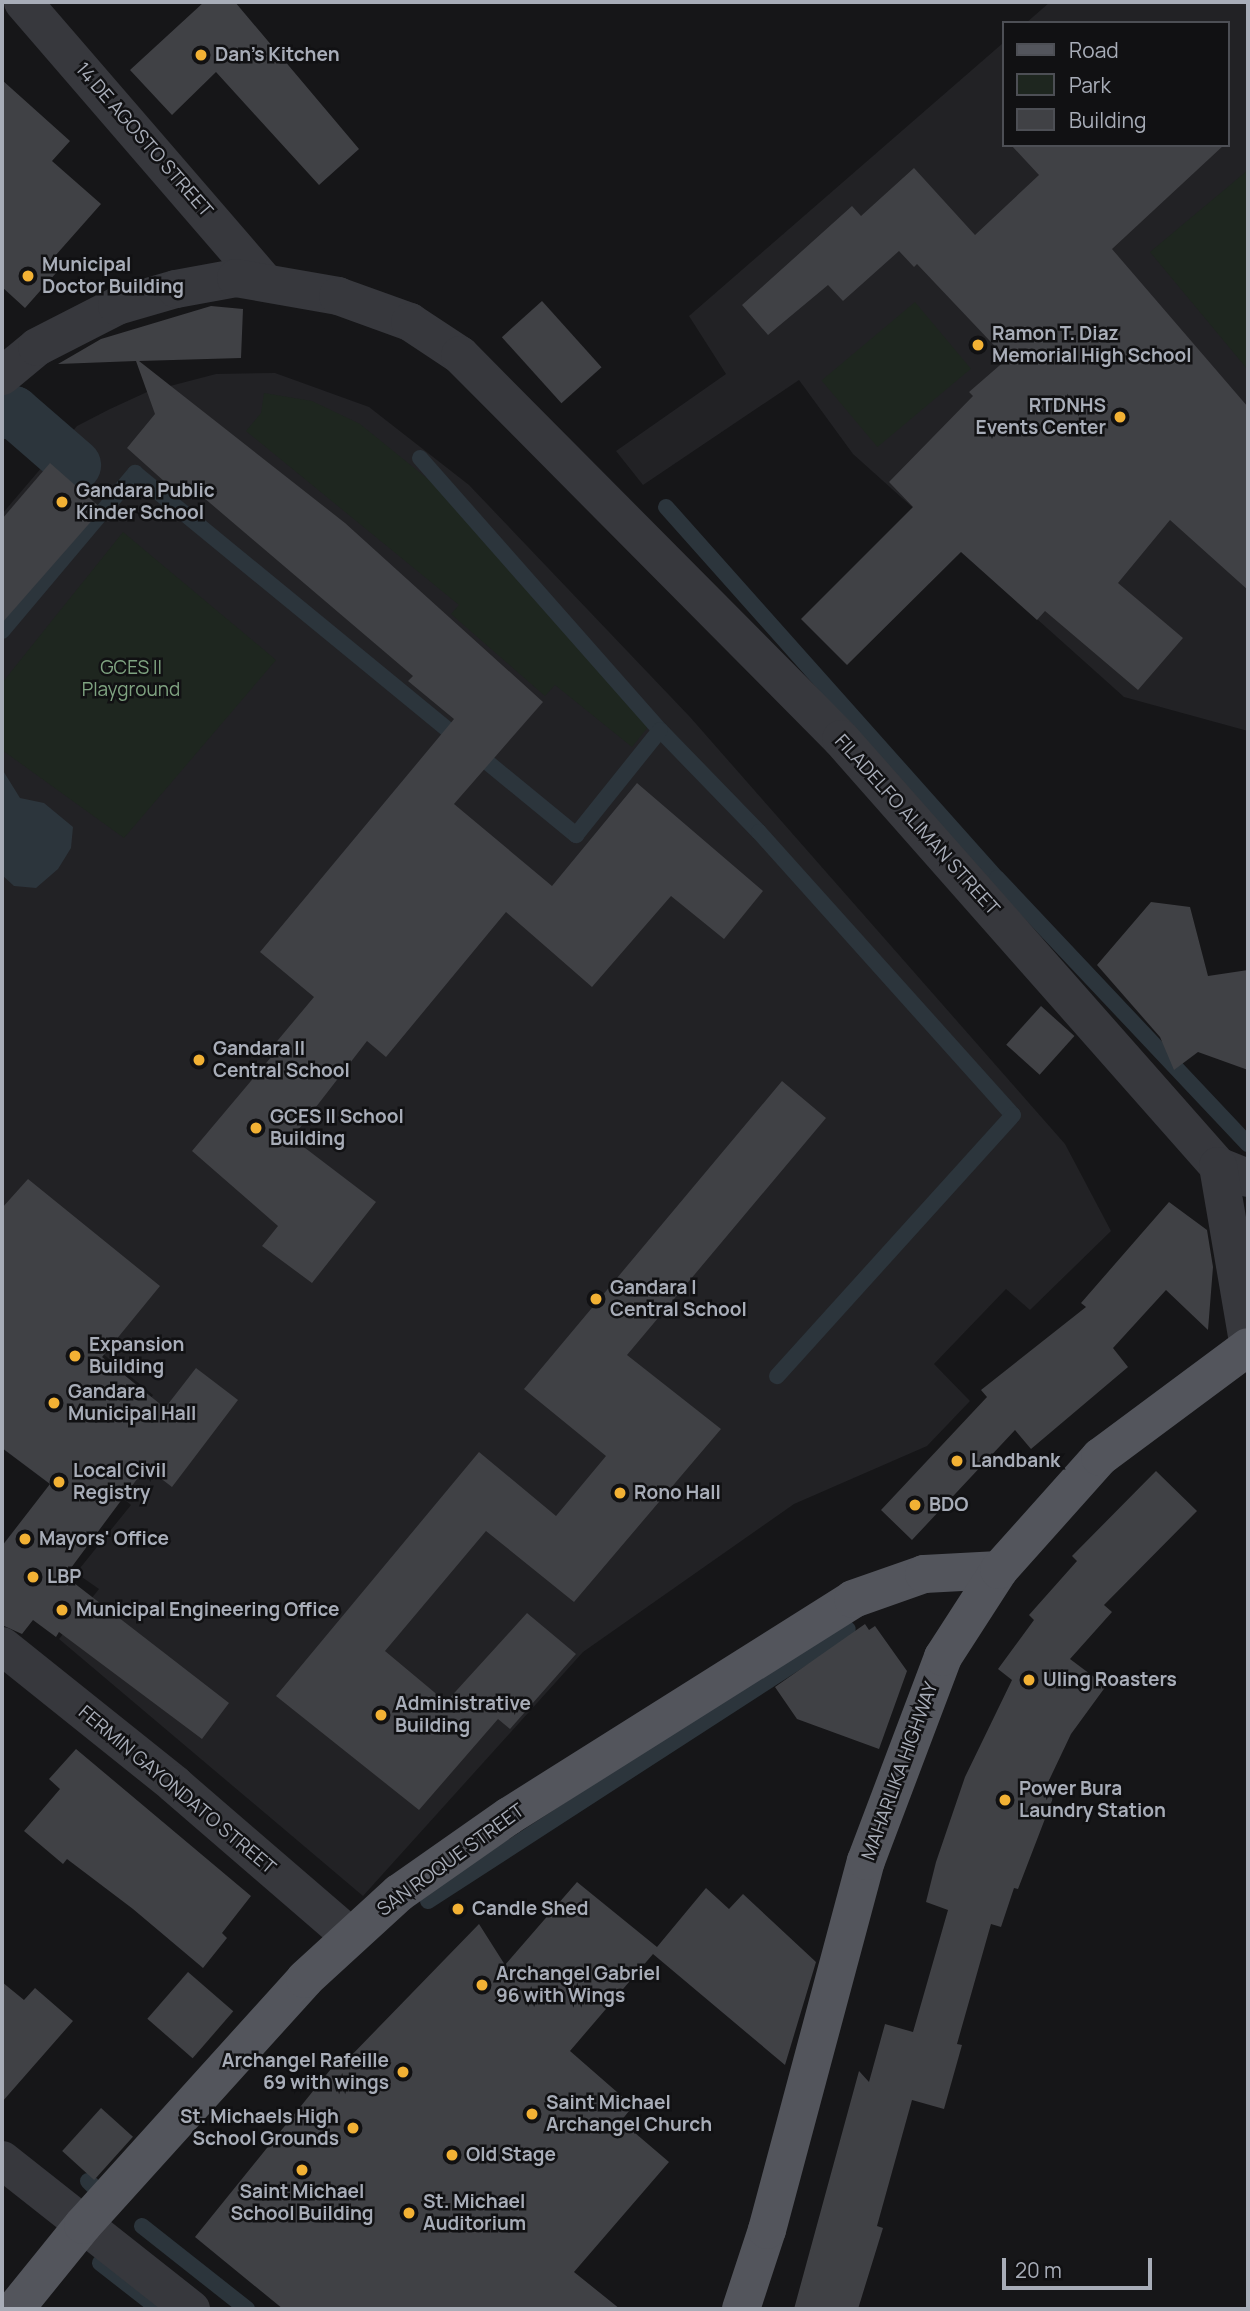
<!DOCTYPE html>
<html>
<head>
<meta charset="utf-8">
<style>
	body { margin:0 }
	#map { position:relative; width:1250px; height:2311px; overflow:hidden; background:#161618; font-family:Manrope,sans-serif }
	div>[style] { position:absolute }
	.built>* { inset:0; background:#222225 }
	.green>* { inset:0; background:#1e261f; transform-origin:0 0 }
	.water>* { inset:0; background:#2c353c }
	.stream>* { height:16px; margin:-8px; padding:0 8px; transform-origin:8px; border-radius:8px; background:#2c353c }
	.canal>* { height:52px; margin:-26px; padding:0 26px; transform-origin:26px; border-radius:26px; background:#2c353c }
	.building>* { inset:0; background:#404145; transform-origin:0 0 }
	.minor>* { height:38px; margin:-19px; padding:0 19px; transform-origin:19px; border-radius:19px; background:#37383d }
	.major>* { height:38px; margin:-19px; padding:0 19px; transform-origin:19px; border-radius:19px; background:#53555c }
	.dots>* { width:19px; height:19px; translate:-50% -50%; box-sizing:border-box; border:4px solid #111113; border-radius:50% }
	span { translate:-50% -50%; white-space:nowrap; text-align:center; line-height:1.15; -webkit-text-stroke:5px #111113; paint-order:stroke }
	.poi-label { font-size:19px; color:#a8adb8; font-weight:700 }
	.left { translate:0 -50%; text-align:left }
	.right { translate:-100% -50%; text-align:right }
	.street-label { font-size:19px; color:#a8adb8 }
	.park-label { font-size:19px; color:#7fa381 }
	.frame { position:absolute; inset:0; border:4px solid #a8adb8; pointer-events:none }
	.legend { position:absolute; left:1002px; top:21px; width:228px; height:126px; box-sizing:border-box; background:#111113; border:2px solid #4d4f55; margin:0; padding:9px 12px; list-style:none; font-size:21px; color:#a8adb8 }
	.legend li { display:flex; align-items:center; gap:14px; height:35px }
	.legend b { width:35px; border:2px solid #4d4f55 }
	.scale { position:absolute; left:1002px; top:2258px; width:150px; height:32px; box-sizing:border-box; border:4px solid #a8adb8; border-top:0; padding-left:9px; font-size:21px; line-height:24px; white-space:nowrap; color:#a8adb8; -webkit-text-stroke:5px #111113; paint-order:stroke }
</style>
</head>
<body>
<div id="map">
	<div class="built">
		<div style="clip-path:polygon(1050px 2px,1248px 2px,1248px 731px,1124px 697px,853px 454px,799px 380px,643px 485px,616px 451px,726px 374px,689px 316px,1003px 43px,1003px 145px,1227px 145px,1227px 23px,1026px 23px)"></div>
		<div style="clip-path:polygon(275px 373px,369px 407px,469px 485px,690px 717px,1065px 1144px,1111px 1231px,1030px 1310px,1006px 1289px,934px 1364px,970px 1401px,927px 1446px,794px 1504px,583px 1652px,363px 1896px,59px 1639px,99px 1589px,76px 1573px,131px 1505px,94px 1475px,153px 1395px,2px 1271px,2px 514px,77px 426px,110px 409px,147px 392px,216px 374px)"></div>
	</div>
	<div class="green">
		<div style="clip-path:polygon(1248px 170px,1248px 370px,1150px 252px)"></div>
		<div style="left:915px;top:302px;width:87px;height:122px;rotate:50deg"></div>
		<div style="clip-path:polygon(264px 393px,312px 401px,360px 424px,434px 484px,648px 727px,632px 747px,555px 685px,545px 696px,451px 614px,459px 605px,246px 431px,261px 413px)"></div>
		<div style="clip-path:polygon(123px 532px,276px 660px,124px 838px,2px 750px,2px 683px)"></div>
	</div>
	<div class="water">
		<div style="clip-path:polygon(2px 769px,20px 798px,44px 803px,73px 827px,71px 848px,58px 869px,36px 888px,14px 886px,2px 875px)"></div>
	</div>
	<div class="stream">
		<div style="left:420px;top:458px;width:363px;rotate:48.6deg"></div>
		<div style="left:660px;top:730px;width:142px;rotate:45.9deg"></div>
		<div style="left:759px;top:832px;width:380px;rotate:48.1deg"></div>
		<div style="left:1013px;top:1115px;width:352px;rotate:132.1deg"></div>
		<div style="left:666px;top:507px;width:497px;rotate:48.3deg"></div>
		<div style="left:997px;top:878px;width:366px;rotate:46.7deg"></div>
		<div style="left:2px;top:631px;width:207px;rotate:-49.9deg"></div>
		<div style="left:135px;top:473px;width:571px;rotate:39.38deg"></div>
		<div style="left:576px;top:835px;width:134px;rotate:-51.3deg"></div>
		<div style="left:428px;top:1901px;width:500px;rotate:-32.93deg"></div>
		<div style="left:88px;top:2181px;width:18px;rotate:45deg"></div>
		<div style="left:142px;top:2226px;width:134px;rotate:38.3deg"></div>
		<div style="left:100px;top:2263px;width:75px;rotate:37.9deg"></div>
	</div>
	<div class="canal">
		<div style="left:2px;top:413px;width:12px;rotate:-5deg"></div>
		<div style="left:14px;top:412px;width:81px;rotate:41deg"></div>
	</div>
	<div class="building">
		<div style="clip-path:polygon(204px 2px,235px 2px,359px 149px,319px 185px,216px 72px,172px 115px,130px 70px)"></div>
		<div style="clip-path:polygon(2px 80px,70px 141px,52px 161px,101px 204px,55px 256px,64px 264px,25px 308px,2px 287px)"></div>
		<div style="clip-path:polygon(1011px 145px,1224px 145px,1112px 249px,1248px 407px,1248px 590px,1170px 520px,1118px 583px,1183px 638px,1138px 690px,1045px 611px,1037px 620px,961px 552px,847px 665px,801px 619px,913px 507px,889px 482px,973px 396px,969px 392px,1007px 359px,917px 264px,914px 267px,899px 251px,843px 301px,828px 285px,768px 335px,742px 305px,852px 206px,861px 216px,914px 168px,975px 235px,1039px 175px)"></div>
		<div style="left:542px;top:301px;width:89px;height:54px;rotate:48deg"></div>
		<div style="clip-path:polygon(211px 306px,243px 309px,241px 358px,139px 361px,345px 523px,543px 702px,454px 804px,552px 886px,637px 783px,763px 891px,724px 939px,671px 896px,592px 987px,506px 912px,386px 1057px,367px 1041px,292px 1138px,376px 1202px,312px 1283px,262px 1246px,278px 1226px,192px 1151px,272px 1056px,268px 1052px,314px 997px,260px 952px,454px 719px,408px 681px,413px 676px,183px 480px,175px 491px,127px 448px,155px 414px,136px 361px,58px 364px,101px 339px)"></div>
		<div style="clip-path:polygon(50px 463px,102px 509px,2px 623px,2px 519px)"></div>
		<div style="clip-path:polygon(1151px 902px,1190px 907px,1208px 976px,1248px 970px,1248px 1070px,1198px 1052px,1174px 1070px,1160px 1037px,1097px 965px)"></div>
		<div style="left:1041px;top:1006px;width:45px;height:52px;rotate:42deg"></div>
		<div style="clip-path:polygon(782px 1081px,826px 1118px,627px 1355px,721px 1429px,574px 1602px,486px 1531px,385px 1651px,446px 1702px,527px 1613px,576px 1654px,510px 1729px,498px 1719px,419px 1810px,276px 1696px,479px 1452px,556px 1516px,606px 1456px,524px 1389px)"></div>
		<div style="clip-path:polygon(28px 1179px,160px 1286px,102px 1357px,165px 1408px,196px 1368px,238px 1400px,172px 1487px,146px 1467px,65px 1576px,229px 1703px,202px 1739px,59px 1632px,56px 1637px,33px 1620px,22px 1634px,2px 1625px,2px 1546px,50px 1484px,2px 1448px,2px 1208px)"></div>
		<div style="clip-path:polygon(1169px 1202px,1207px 1230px,1213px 1267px,1208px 1330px,1166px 1290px,1113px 1348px,1128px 1367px,1031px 1449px,1015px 1430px,912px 1540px,881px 1510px,987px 1397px,981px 1390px,1086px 1307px,1081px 1303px)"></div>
		<div style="clip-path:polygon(1156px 1471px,1197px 1511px,1104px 1605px,1112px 1612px,1070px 1659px,1106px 1686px,1071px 1734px,1043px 1793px,1053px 1798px,1018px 1889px,1014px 1888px,1001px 1927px,991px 1924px,957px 2044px,962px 2045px,944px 2109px,912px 2100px,877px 2226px,883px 2228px,858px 2309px,794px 2309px,859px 2071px,869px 2082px,885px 2024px,913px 2032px,948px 1910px,926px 1902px,936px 1862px,965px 1777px,1012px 1680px,998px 1669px,1034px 1620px,1029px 1615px,1077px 1561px,1072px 1556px)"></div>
		<div style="clip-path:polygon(865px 1624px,869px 1630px,875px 1626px,907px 1671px,879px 1749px,797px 1719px,775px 1687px)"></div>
		<div style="clip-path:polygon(76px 1749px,251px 1896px,222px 1933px,227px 1938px,203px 1968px,133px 1909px,67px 1859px,63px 1864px,24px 1831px,60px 1789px,49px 1779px)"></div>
		<div style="clip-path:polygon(577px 1882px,657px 1947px,706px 1888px,729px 1909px,743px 1894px,816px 1962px,785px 2065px,653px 1954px,570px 2051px,633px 2106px,621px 2121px,669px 2162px,574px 2272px,620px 2309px,283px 2309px,195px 2237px,339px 2059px,344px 2063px,479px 1924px,505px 1965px)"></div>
		<div style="left:188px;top:1972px;width:60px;height:62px;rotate:41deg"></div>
		<div style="clip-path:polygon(2px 1982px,24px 2000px,35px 1988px,73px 2021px,2px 2102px)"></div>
		<div style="left:101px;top:2108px;width:43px;height:58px;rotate:42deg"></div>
	</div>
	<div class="minor">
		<div style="left:23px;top:2px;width:367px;rotate:49.2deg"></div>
		<div style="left:2px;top:376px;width:45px;rotate:-39.6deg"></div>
		<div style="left:37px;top:347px;width:90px;rotate:-27.1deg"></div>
		<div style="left:117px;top:306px;width:61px;rotate:-16.1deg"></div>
		<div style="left:176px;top:289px;width:61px;rotate:-10.4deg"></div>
		<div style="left:236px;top:278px;width:104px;rotate:10deg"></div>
		<div style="left:338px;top:296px;width:77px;rotate:19.9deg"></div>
		<div style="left:410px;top:322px;width:60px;rotate:33.4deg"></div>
		<div style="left:460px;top:355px;width:541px;rotate:45.22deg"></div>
		<div style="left:841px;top:739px;width:570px;rotate:48.56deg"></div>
		<div style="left:1218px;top:1166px;width:32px;rotate:22deg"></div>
		<div style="left:1218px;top:1166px;width:178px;rotate:80.3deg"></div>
		<div style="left:2px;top:1646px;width:221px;rotate:38.7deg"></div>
		<div style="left:174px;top:1784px;width:233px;rotate:40.8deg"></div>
		<div style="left:2px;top:2160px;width:241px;rotate:38.3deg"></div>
	</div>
	<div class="major">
		<div style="left:15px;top:2309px;width:108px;rotate:-51deg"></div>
		<div style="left:83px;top:2225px;width:331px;rotate:-47.9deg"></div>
		<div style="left:305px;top:1979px;width:127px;rotate:-42.5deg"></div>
		<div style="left:399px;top:1893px;width:134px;rotate:-35deg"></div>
		<div style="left:509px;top:1816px;width:407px;rotate:-32.2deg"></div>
		<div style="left:853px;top:1599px;width:75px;rotate:-19.4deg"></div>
		<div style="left:924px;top:1574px;width:75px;rotate:-3.1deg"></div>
		<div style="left:741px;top:2309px;width:83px;rotate:-71.8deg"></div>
		<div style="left:767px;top:2230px;width:382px;rotate:-75deg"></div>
		<div style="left:866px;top:1861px;width:218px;rotate:-69.3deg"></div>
		<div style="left:943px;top:1657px;width:103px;rotate:-57.2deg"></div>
		<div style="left:999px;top:1570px;width:152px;rotate:-48.2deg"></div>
		<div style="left:1100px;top:1457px;width:184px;rotate:-36.6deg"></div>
	</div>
	<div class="dots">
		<div style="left:201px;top:55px;background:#f2b134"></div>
		<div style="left:28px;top:276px;background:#f2b134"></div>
		<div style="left:978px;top:345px;background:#f2b134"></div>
		<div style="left:1120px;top:417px;background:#f2b134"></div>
		<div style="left:62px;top:502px;background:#f2b134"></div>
		<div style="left:199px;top:1060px;background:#f2b134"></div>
		<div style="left:256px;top:1128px;background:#f2b134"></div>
		<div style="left:596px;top:1299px;background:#f2b134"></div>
		<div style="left:75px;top:1356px;background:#f2b134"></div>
		<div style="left:54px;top:1403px;background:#f2b134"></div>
		<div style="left:957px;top:1461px;background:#f2b134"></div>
		<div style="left:59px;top:1482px;background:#f2b134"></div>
		<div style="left:620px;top:1493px;background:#f2b134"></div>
		<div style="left:915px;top:1505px;background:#f2b134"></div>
		<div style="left:25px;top:1539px;background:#f2b134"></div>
		<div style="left:33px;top:1577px;background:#f2b134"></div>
		<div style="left:62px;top:1610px;background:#f2b134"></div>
		<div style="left:1029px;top:1680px;background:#f2b134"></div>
		<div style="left:381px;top:1715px;background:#f2b134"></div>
		<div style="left:1005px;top:1800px;background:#f2b134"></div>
		<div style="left:458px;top:1909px;background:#f2b134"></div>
		<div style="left:482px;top:1985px;background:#f2b134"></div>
		<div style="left:403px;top:2072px;background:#f2b134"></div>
		<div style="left:532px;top:2114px;background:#f2b134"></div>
		<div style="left:353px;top:2128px;background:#f2b134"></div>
		<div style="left:452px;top:2155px;background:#f2b134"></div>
		<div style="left:302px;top:2170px;background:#f2b134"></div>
		<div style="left:409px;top:2213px;background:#f2b134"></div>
	</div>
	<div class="poi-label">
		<span class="left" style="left:215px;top:55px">Dan's Kitchen</span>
		<span class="left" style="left:42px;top:276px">Municipal<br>Doctor Building</span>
		<span class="left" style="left:992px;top:345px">Ramon T. Diaz<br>Memorial High School</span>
		<span class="right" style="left:1106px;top:417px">RTDNHS<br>Events Center</span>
		<span class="left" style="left:76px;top:502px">Gandara Public<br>Kinder School</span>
		<span class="left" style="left:213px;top:1060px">Gandara II<br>Central School</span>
		<span class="left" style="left:270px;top:1128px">GCES II School<br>Building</span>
		<span class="left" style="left:610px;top:1299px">Gandara I<br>Central School</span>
		<span class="left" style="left:89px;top:1356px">Expansion<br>Building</span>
		<span class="left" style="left:68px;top:1403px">Gandara<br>Municipal Hall</span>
		<span class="left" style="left:971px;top:1461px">Landbank</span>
		<span class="left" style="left:73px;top:1482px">Local Civil<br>Registry</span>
		<span class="left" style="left:634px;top:1493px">Rono Hall</span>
		<span class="left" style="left:929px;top:1505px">BDO</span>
		<span class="left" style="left:39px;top:1539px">Mayors' Office</span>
		<span class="left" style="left:47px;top:1577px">LBP</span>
		<span class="left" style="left:76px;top:1610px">Municipal Engineering Office</span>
		<span class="left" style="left:1043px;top:1680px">Uling Roasters</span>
		<span class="left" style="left:395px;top:1715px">Administrative<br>Building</span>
		<span class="left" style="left:1019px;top:1800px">Power Bura<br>Laundry Station</span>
		<span class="left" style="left:472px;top:1909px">Candle Shed</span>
		<span class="left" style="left:496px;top:1985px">Archangel Gabriel<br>96 with Wings</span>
		<span class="right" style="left:389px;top:2072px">Archangel Rafeille<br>69 with wings</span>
		<span class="left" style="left:546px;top:2114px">Saint Michael<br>Archangel Church</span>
		<span class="right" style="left:339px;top:2128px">St. Michaels High<br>School Grounds</span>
		<span class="left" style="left:466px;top:2155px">Old Stage</span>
		<span style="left:302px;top:2203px">Saint Michael<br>School Building</span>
		<span class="left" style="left:423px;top:2213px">St. Michael<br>Auditorium</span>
	</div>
	<div class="street-label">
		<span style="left:144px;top:140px;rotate:49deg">14 DE AGOSTO STREET</span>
		<span style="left:917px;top:825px;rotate:48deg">FILADELFO ALIMAN STREET</span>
		<span style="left:900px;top:1771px;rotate:-70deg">MAHARLIKA HIGHWAY</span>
		<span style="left:177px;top:1790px;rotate:40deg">FERMIN GAYONDATO STREET</span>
		<span style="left:451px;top:1860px;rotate:-36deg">SAN ROQUE STREET</span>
	</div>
	<div class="park-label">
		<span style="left:131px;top:679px">GCES II<br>Playground</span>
	</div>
	<div class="frame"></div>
	<ul class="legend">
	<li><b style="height:9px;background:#53555c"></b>Road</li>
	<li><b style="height:19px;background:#1e261f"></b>Park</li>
	<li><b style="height:19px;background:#404145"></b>Building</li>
	</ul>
	<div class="scale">20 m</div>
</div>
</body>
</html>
